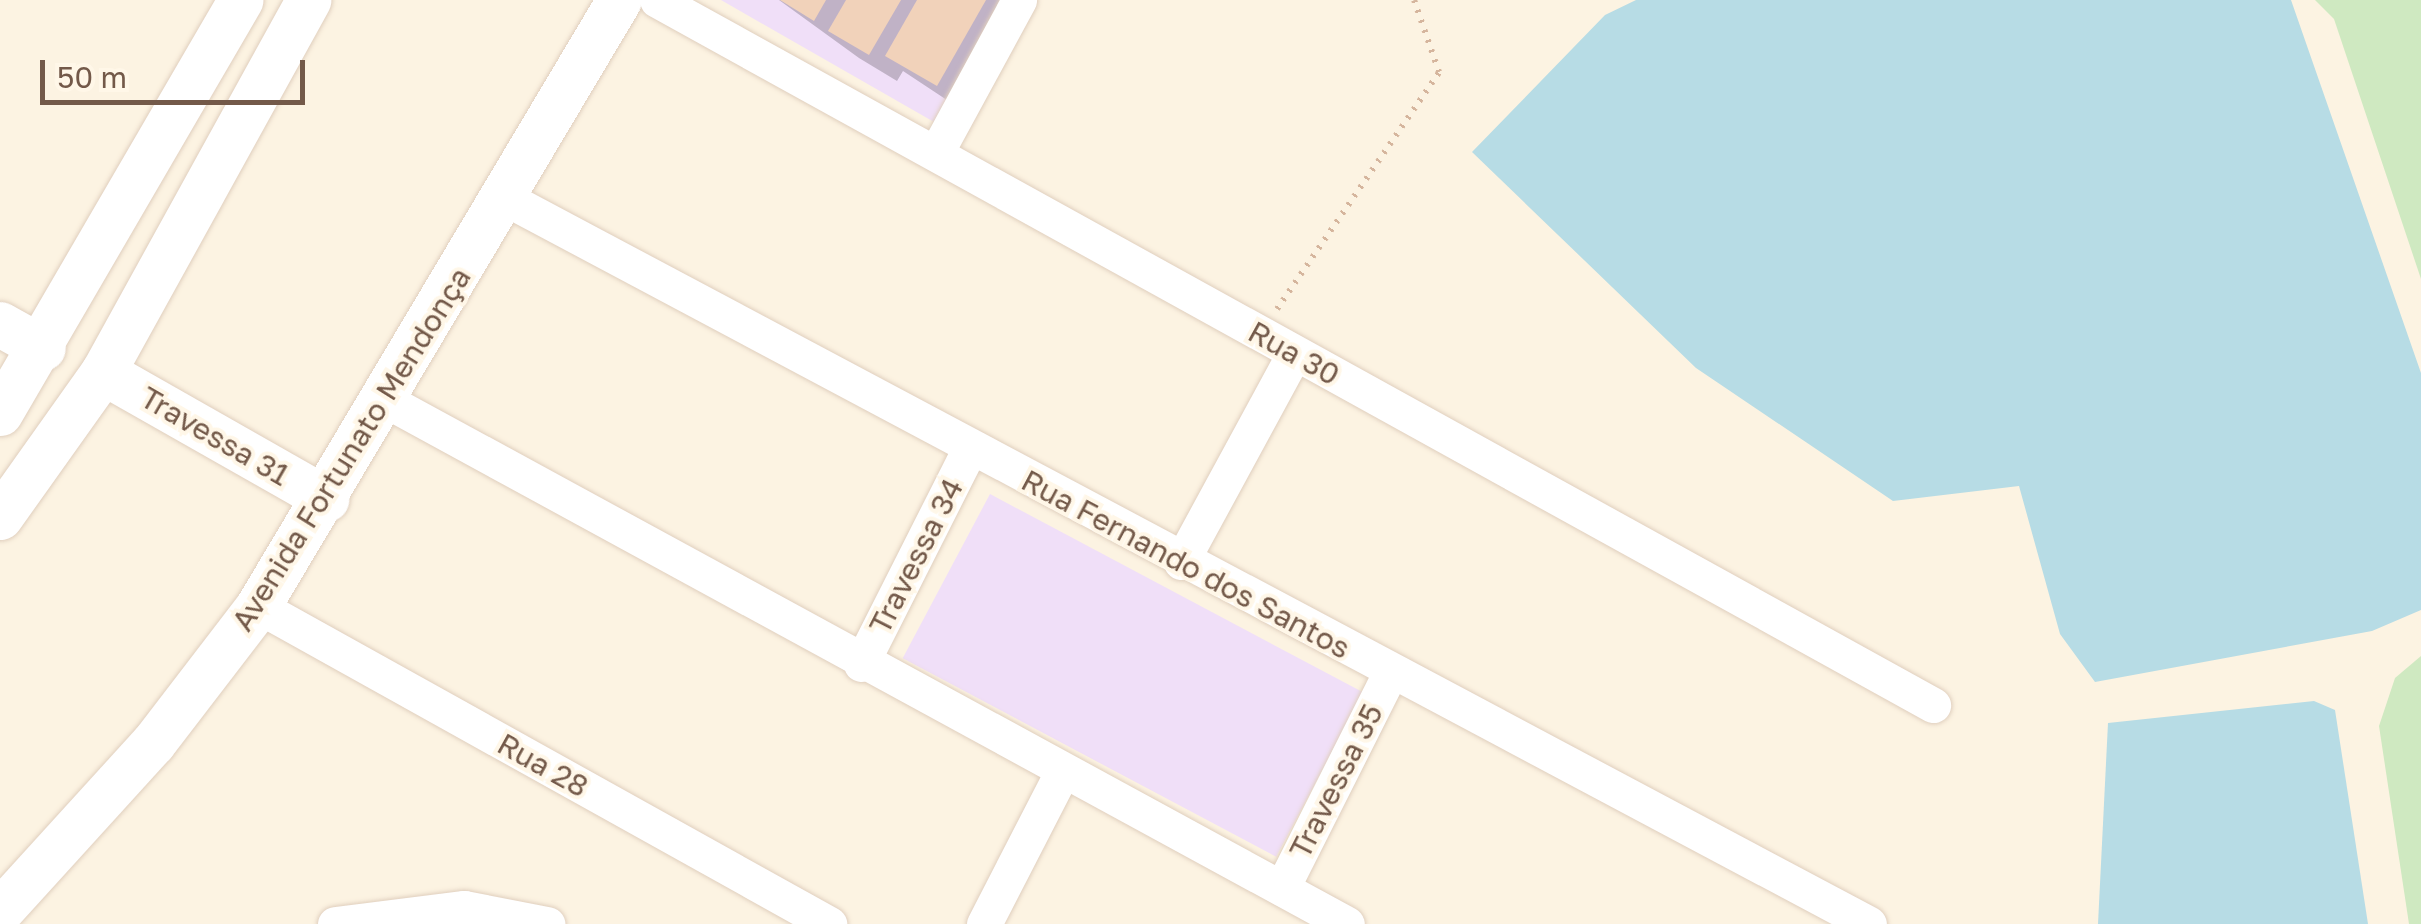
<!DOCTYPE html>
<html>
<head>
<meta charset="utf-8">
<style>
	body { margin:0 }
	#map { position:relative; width:2421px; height:924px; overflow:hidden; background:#fcf3e2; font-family:"Golos Text",sans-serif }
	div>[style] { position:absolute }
	.education>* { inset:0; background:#f0dff8; transform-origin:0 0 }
	.green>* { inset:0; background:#cfe9c1 }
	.water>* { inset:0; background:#b7dce5 }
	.shadow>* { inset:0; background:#0003 }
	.building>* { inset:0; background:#f1d2ba }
	.path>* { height:6px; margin-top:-3px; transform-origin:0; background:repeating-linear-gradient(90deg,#d5b59d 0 2.5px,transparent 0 10.5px) }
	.roads { filter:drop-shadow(0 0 2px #e0cfbe) drop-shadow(0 0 2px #e0cfbe) }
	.minor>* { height:35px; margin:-17.5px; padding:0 17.5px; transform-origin:17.5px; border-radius:17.5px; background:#fff }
	.tertiary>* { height:45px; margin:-22.5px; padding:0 22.5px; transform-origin:22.5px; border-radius:22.5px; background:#fff }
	span { translate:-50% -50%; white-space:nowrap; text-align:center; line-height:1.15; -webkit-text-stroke:8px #fff7e8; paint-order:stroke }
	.street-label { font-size:30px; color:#735949 }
	.scale { position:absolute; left:40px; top:60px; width:265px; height:45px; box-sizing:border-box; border:5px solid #735949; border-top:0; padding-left:12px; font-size:30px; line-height:35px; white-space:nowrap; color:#735949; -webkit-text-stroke:8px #fff7e8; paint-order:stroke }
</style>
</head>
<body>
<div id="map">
	<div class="education">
		<div style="clip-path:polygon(721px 0,1010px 0,941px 126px)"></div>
		<div style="left:990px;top:494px;width:423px;height:186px;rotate:28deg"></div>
	</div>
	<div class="green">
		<div style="clip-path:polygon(2315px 0,2421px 0,2421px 279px,2334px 19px)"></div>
		<div style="clip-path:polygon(2421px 656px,2421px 924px,2409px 924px,2379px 726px,2395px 678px)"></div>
	</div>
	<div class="water">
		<div style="clip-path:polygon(1636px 0,2291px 0,2421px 373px,2421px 610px,2372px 631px,2095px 682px,2060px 634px,2019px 486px,1893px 501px,1696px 368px,1472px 152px,1605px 15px)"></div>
		<div style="clip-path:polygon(2314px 701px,2335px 710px,2368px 924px,2098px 924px,2108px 723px)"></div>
	</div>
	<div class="shadow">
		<div style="clip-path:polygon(779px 0,1030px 0,965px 112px,903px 71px,897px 81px,859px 58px)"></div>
	</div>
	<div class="building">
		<div style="clip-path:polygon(780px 0,826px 0,814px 21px)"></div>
		<div style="clip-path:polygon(846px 0,901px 0,869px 55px,828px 31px)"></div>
		<div style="clip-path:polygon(917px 0,986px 0,937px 86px,885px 56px)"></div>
	</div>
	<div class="path">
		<div style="left:1277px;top:309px;width:287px;rotate:-55.6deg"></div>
		<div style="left:1439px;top:72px;width:76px;rotate:-109.1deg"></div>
	</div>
	<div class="roads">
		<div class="minor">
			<div style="left:657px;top:0;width:1458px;rotate:28.92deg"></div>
			<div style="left:937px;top:151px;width:172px;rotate:-61.5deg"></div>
			<div style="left:505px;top:198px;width:1545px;rotate:28.02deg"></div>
			<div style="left:387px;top:401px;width:1093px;rotate:28.58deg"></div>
			<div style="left:1181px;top:562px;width:237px;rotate:-61.5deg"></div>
			<div style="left:258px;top:606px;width:654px;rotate:29.11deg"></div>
			<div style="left:861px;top:664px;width:242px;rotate:-63.2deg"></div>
			<div style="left:1282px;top:888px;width:241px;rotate:-63.3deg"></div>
			<div style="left:335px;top:924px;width:130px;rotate:-7.1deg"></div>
			<div style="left:464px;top:908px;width:85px;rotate:10.9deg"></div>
			<div style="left:984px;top:924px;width:169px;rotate:-62.8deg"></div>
		</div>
		<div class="tertiary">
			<div style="left:0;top:324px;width:49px;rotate:29.2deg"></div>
			<div style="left:103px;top:372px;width:257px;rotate:29.6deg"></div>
			<div style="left:0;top:413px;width:478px;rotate:-59.8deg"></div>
			<div style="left:0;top:517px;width:178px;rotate:-54.6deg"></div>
			<div style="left:103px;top:372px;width:425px;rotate:-61.1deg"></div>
			<div style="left:0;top:911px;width:227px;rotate:-47.7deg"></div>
			<div style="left:153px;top:743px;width:173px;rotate:-52.5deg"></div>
			<div style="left:258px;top:606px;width:705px;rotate:-59.22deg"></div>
		</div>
	</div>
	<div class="street-label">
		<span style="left:1294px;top:353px;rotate:29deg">Rua 30</span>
		<span style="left:215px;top:436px;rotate:30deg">Travessa 31</span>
		<span style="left:351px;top:449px;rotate:-58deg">Avenida Fortunato Mendonça</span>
		<span style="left:916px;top:556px;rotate:-63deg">Travessa 34</span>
		<span style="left:1186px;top:564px;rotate:28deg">Rua Fernando dos Santos</span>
		<span style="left:543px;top:765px;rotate:29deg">Rua 28</span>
		<span style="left:1336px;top:781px;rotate:-63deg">Travessa 35</span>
	</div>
	<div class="scale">50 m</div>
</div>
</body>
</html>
